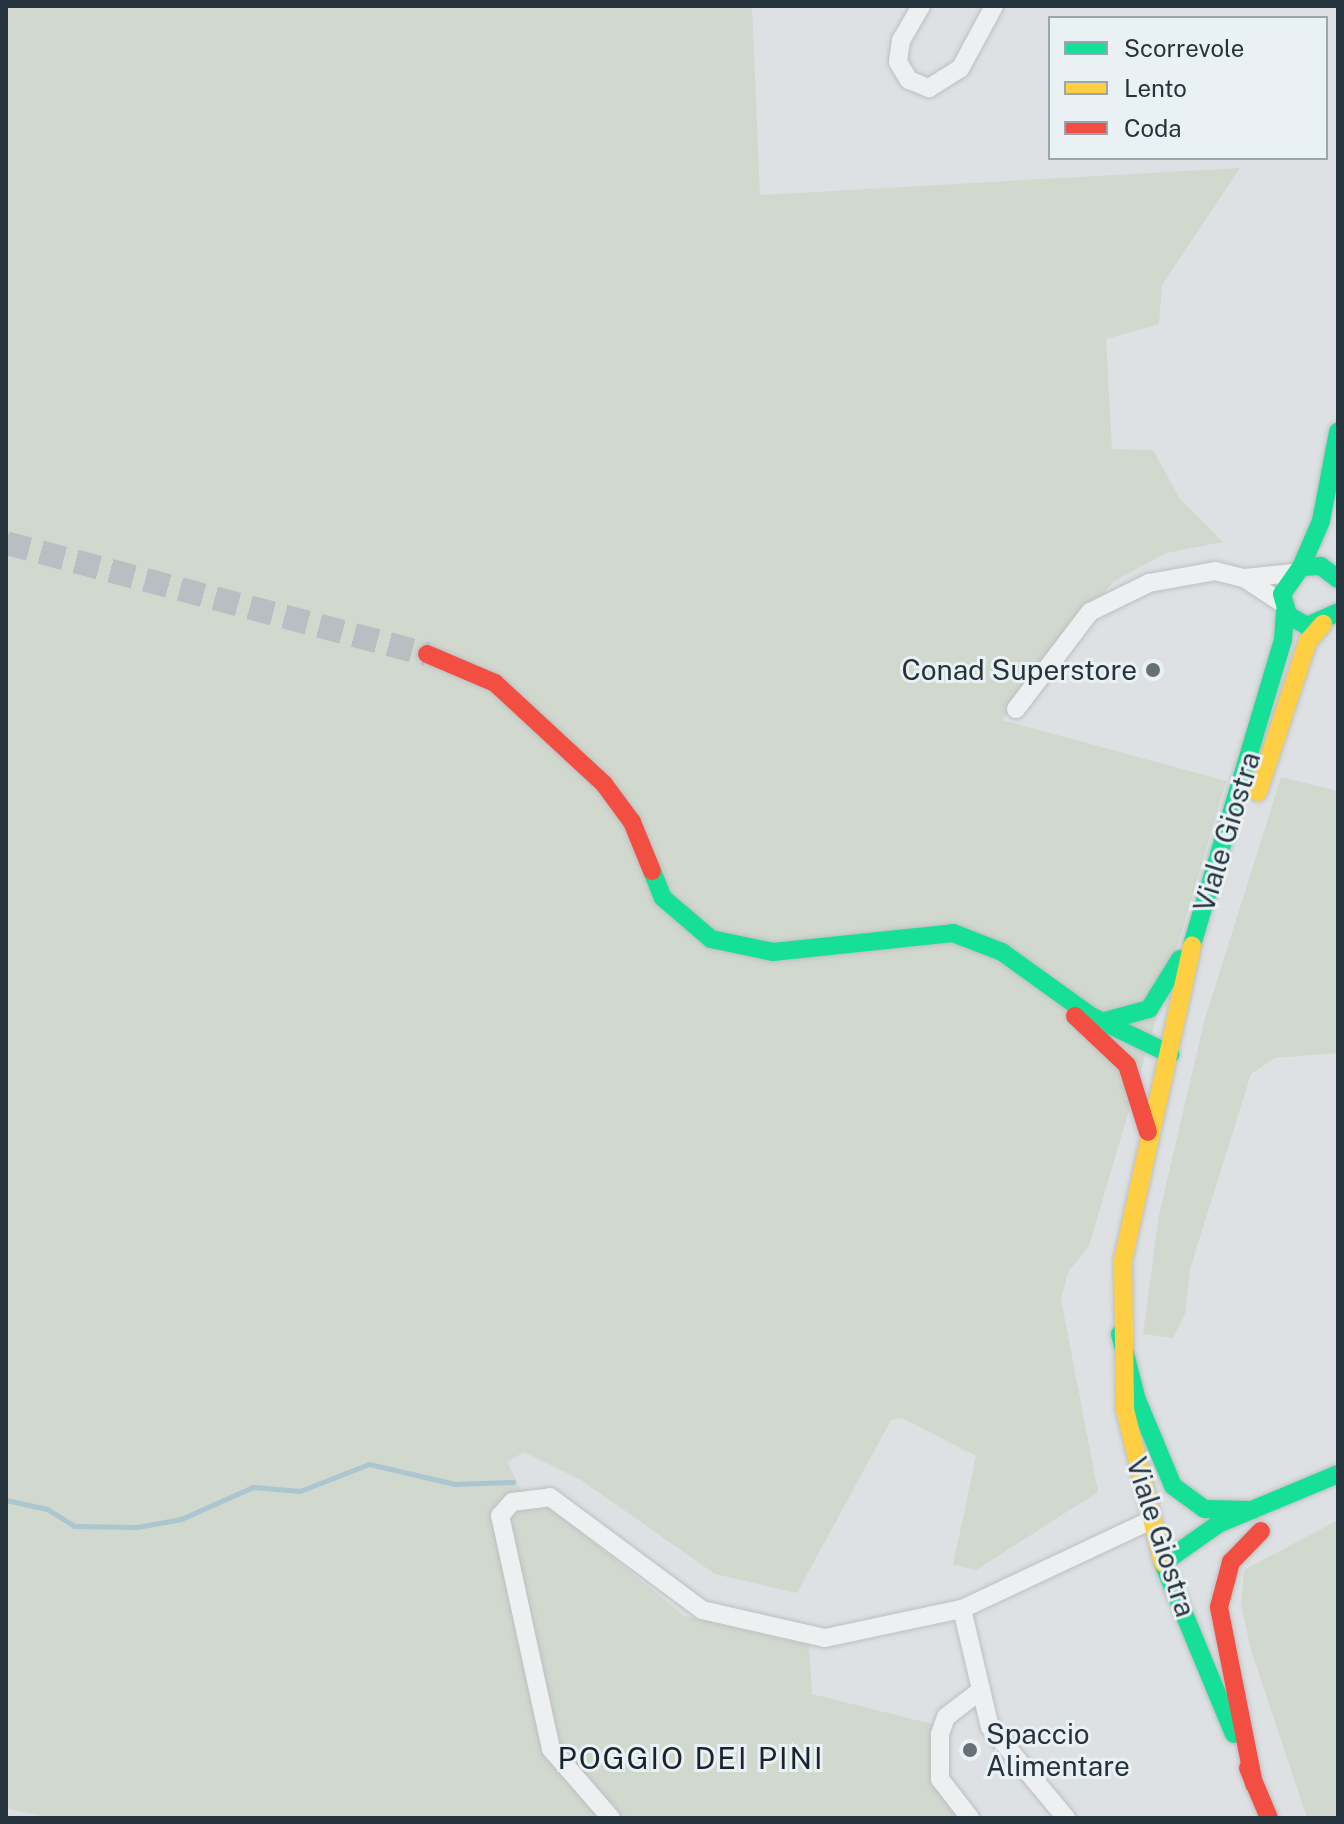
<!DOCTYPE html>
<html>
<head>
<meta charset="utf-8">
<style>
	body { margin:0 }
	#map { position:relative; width:1344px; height:1824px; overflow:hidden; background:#dee1e3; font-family:"Public Sans",sans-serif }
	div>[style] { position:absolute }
	.green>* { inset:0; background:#d1d8ce }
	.stream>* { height:5px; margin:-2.5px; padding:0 2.5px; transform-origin:2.5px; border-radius:2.5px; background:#aac6d0 }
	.secondary-tunnel>* { height:24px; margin-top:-12px; transform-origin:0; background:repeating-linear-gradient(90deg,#b9bec2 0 24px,transparent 0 36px) }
	.roads { filter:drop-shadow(0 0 2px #bcbfc1) drop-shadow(0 0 2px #bcbfc1) }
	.street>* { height:18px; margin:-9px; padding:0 9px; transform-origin:9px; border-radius:9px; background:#edeff0 }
	.fast>* { height:18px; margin:-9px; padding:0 9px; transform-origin:9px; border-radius:9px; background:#16e098 }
	.slow>* { height:18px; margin:-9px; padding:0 9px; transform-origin:9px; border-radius:9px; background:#ffcf43 }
	.jam>* { height:18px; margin:-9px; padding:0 9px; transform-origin:9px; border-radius:9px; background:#f24e42 }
	.dots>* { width:22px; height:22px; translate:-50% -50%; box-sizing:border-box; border:4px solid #eaf1f4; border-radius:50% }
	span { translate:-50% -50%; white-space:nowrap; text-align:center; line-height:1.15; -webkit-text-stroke:6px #eaf1f4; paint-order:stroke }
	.poi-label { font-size:28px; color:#25333d }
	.right { translate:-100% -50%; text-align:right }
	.left { translate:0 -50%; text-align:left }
	.street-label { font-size:28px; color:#25333d }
	.neighbourhood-label { font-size:30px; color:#17242d; letter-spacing:2px }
	.frame { position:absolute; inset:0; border:8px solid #25333d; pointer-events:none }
	.legend { position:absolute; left:1048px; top:16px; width:280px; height:144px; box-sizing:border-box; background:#eaf1f4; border:2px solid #9ba5ab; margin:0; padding:10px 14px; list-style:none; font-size:24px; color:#25333d }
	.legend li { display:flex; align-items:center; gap:16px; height:40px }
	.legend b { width:40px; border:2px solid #9ba5ab }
</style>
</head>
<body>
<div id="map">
	<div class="green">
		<div style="clip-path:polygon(6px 6px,752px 6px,760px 195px,1240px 168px,1162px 285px,1159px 324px,1106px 339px,1112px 449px,1153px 450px,1180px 499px,1223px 542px,1166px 553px,1113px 582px,1002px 720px,1226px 781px,1089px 1246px,1068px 1272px,1061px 1299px,1098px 1492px,976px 1570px,953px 1565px,976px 1456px,902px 1418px,891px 1420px,797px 1593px,715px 1574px,581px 1480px,524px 1452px,507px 1462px,532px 1511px,551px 1507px,684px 1616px,809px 1645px,812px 1694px,936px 1725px,934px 1766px,965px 1818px,50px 1818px,6px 1808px)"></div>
		<div style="clip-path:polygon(1281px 777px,1338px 791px,1338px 1053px,1275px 1058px,1251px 1074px,1190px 1269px,1185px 1314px,1173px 1338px,1143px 1334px,1159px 1215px,1204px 1022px)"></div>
		<div style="clip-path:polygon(1338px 1520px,1338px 1818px,1307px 1818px,1250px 1647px,1241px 1604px,1244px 1570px)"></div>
	</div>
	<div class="stream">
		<div style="left:6px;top:1500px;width:42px;rotate:12.4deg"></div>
		<div style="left:47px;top:1509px;width:32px;rotate:32deg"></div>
		<div style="left:74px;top:1526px;width:63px;rotate:0.9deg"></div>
		<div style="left:137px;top:1527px;width:45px;rotate:-10.3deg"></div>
		<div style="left:181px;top:1519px;width:79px;rotate:-24deg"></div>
		<div style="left:253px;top:1487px;width:47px;rotate:4.9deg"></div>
		<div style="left:300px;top:1491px;width:74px;rotate:-21.4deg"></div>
		<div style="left:369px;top:1464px;width:88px;rotate:13.1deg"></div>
		<div style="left:455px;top:1484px;width:58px;rotate:-2deg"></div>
	</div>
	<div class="secondary-tunnel">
		<div style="left:6px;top:543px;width:435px;rotate:14.8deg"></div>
	</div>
	<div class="roads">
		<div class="street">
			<div style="left:921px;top:6px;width:39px;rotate:120deg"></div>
			<div style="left:901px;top:40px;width:22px;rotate:98deg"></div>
			<div style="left:898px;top:62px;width:21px;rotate:59deg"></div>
			<div style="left:909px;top:80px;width:22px;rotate:22deg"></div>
			<div style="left:929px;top:88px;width:36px;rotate:-32deg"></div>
			<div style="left:960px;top:69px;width:72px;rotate:-61.6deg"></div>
			<div style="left:1244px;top:578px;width:48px;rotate:-5.9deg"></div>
			<div style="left:1016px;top:709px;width:122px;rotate:-52.7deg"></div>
			<div style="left:1090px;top:612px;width:66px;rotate:-26.2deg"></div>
			<div style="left:1149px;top:583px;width:67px;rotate:-10.3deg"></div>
			<div style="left:1215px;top:571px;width:30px;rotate:14deg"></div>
			<div style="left:1244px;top:578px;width:45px;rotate:33.3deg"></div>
			<div style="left:962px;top:1609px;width:121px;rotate:76.7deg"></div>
			<div style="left:990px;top:1727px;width:119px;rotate:50.1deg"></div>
			<div style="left:611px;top:1818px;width:91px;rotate:-131deg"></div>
			<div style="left:551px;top:1749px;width:239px;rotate:-102.3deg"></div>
			<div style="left:500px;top:1516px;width:18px;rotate:-49deg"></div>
			<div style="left:512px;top:1502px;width:38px;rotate:-7deg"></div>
			<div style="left:550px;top:1497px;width:189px;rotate:36.6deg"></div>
			<div style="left:702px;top:1610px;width:126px;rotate:12.8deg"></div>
			<div style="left:825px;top:1638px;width:140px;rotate:-12deg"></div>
			<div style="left:962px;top:1609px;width:207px;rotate:-25.2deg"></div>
			<div style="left:970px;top:1818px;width:49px;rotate:-127.6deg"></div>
			<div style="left:940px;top:1779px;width:45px;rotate:-90deg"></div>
			<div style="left:940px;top:1734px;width:18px;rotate:-71deg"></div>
			<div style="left:946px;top:1717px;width:44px;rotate:-37.6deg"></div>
		</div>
		<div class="fast">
			<div style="left:1301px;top:567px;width:50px;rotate:-66.5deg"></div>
			<div style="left:1321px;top:521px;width:91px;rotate:-79.2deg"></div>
			<div style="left:1338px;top:579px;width:21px;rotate:-143deg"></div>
			<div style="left:1321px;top:566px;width:20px;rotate:177deg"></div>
			<div style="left:1301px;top:567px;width:33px;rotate:125deg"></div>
			<div style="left:1282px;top:594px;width:22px;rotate:74deg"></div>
			<div style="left:1288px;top:615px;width:22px;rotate:30deg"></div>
			<div style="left:1307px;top:626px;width:34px;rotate:-24deg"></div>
			<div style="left:652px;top:871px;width:29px;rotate:68deg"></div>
			<div style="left:663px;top:898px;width:63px;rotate:40.5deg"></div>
			<div style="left:711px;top:939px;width:63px;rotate:11.8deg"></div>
			<div style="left:773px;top:952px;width:181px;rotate:-6deg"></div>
			<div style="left:953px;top:933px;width:53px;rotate:21.2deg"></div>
			<div style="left:1002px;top:952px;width:110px;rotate:35.7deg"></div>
			<div style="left:1091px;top:1016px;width:88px;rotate:25.7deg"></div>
			<div style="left:1192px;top:945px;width:318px;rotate:-73.4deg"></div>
			<div style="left:1283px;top:640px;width:29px;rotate:-86deg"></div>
			<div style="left:1105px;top:1021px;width:46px;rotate:-15.3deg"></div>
			<div style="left:1149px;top:1009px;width:59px;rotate:-58.2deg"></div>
			<div style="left:1120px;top:1334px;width:68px;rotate:75.6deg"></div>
			<div style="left:1137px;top:1400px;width:93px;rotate:67.3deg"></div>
			<div style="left:1173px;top:1486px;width:39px;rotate:36deg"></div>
			<div style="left:1205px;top:1509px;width:47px;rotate:1.2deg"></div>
			<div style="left:1163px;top:1563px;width:185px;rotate:67.5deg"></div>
			<div style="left:1163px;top:1563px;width:67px;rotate:-35.3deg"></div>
			<div style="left:1218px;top:1524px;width:130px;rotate:-22.6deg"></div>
		</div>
		<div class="slow">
			<div style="left:1258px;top:792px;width:159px;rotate:-71.7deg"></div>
			<div style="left:1308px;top:641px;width:23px;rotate:-49deg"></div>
			<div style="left:1163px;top:1563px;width:159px;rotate:-103.9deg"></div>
			<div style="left:1125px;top:1409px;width:149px;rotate:-90.8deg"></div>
			<div style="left:1123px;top:1260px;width:322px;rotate:-77.6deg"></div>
		</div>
		<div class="jam">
			<div style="left:427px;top:654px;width:74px;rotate:23.1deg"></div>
			<div style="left:495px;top:683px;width:149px;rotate:42.8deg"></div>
			<div style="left:604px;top:784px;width:47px;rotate:53.6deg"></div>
			<div style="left:632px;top:822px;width:53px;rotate:67.8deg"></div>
			<div style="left:1075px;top:1016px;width:71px;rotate:43.3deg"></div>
			<div style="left:1127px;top:1065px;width:70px;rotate:72.6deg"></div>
			<div style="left:1248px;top:1768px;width:54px;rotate:67.2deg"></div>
			<div style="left:1254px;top:1784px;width:180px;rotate:-101.2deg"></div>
			<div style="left:1219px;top:1607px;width:47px;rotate:-75.1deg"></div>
			<div style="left:1231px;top:1562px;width:43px;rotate:-45.9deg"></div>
		</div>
	</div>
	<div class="dots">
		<div style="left:1153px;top:670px;background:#667077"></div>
		<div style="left:970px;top:1750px;background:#667077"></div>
	</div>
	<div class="poi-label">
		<span class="right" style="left:1137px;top:670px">Conad Superstore</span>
		<span class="left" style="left:986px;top:1750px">Spaccio<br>Alimentare</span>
	</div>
	<div class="street-label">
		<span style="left:1227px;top:832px;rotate:-73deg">Viale Giostra</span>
		<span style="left:1161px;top:1537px;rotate:72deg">Viale Giostra</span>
	</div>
	<div class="neighbourhood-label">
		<span style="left:691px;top:1758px">POGGIO DEI PINI</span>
	</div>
	<div class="frame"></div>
	<ul class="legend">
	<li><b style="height:10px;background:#16e098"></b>Scorrevole</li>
	<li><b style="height:10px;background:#ffcf43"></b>Lento</li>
	<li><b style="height:10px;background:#f24e42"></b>Coda</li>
	</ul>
</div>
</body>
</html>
